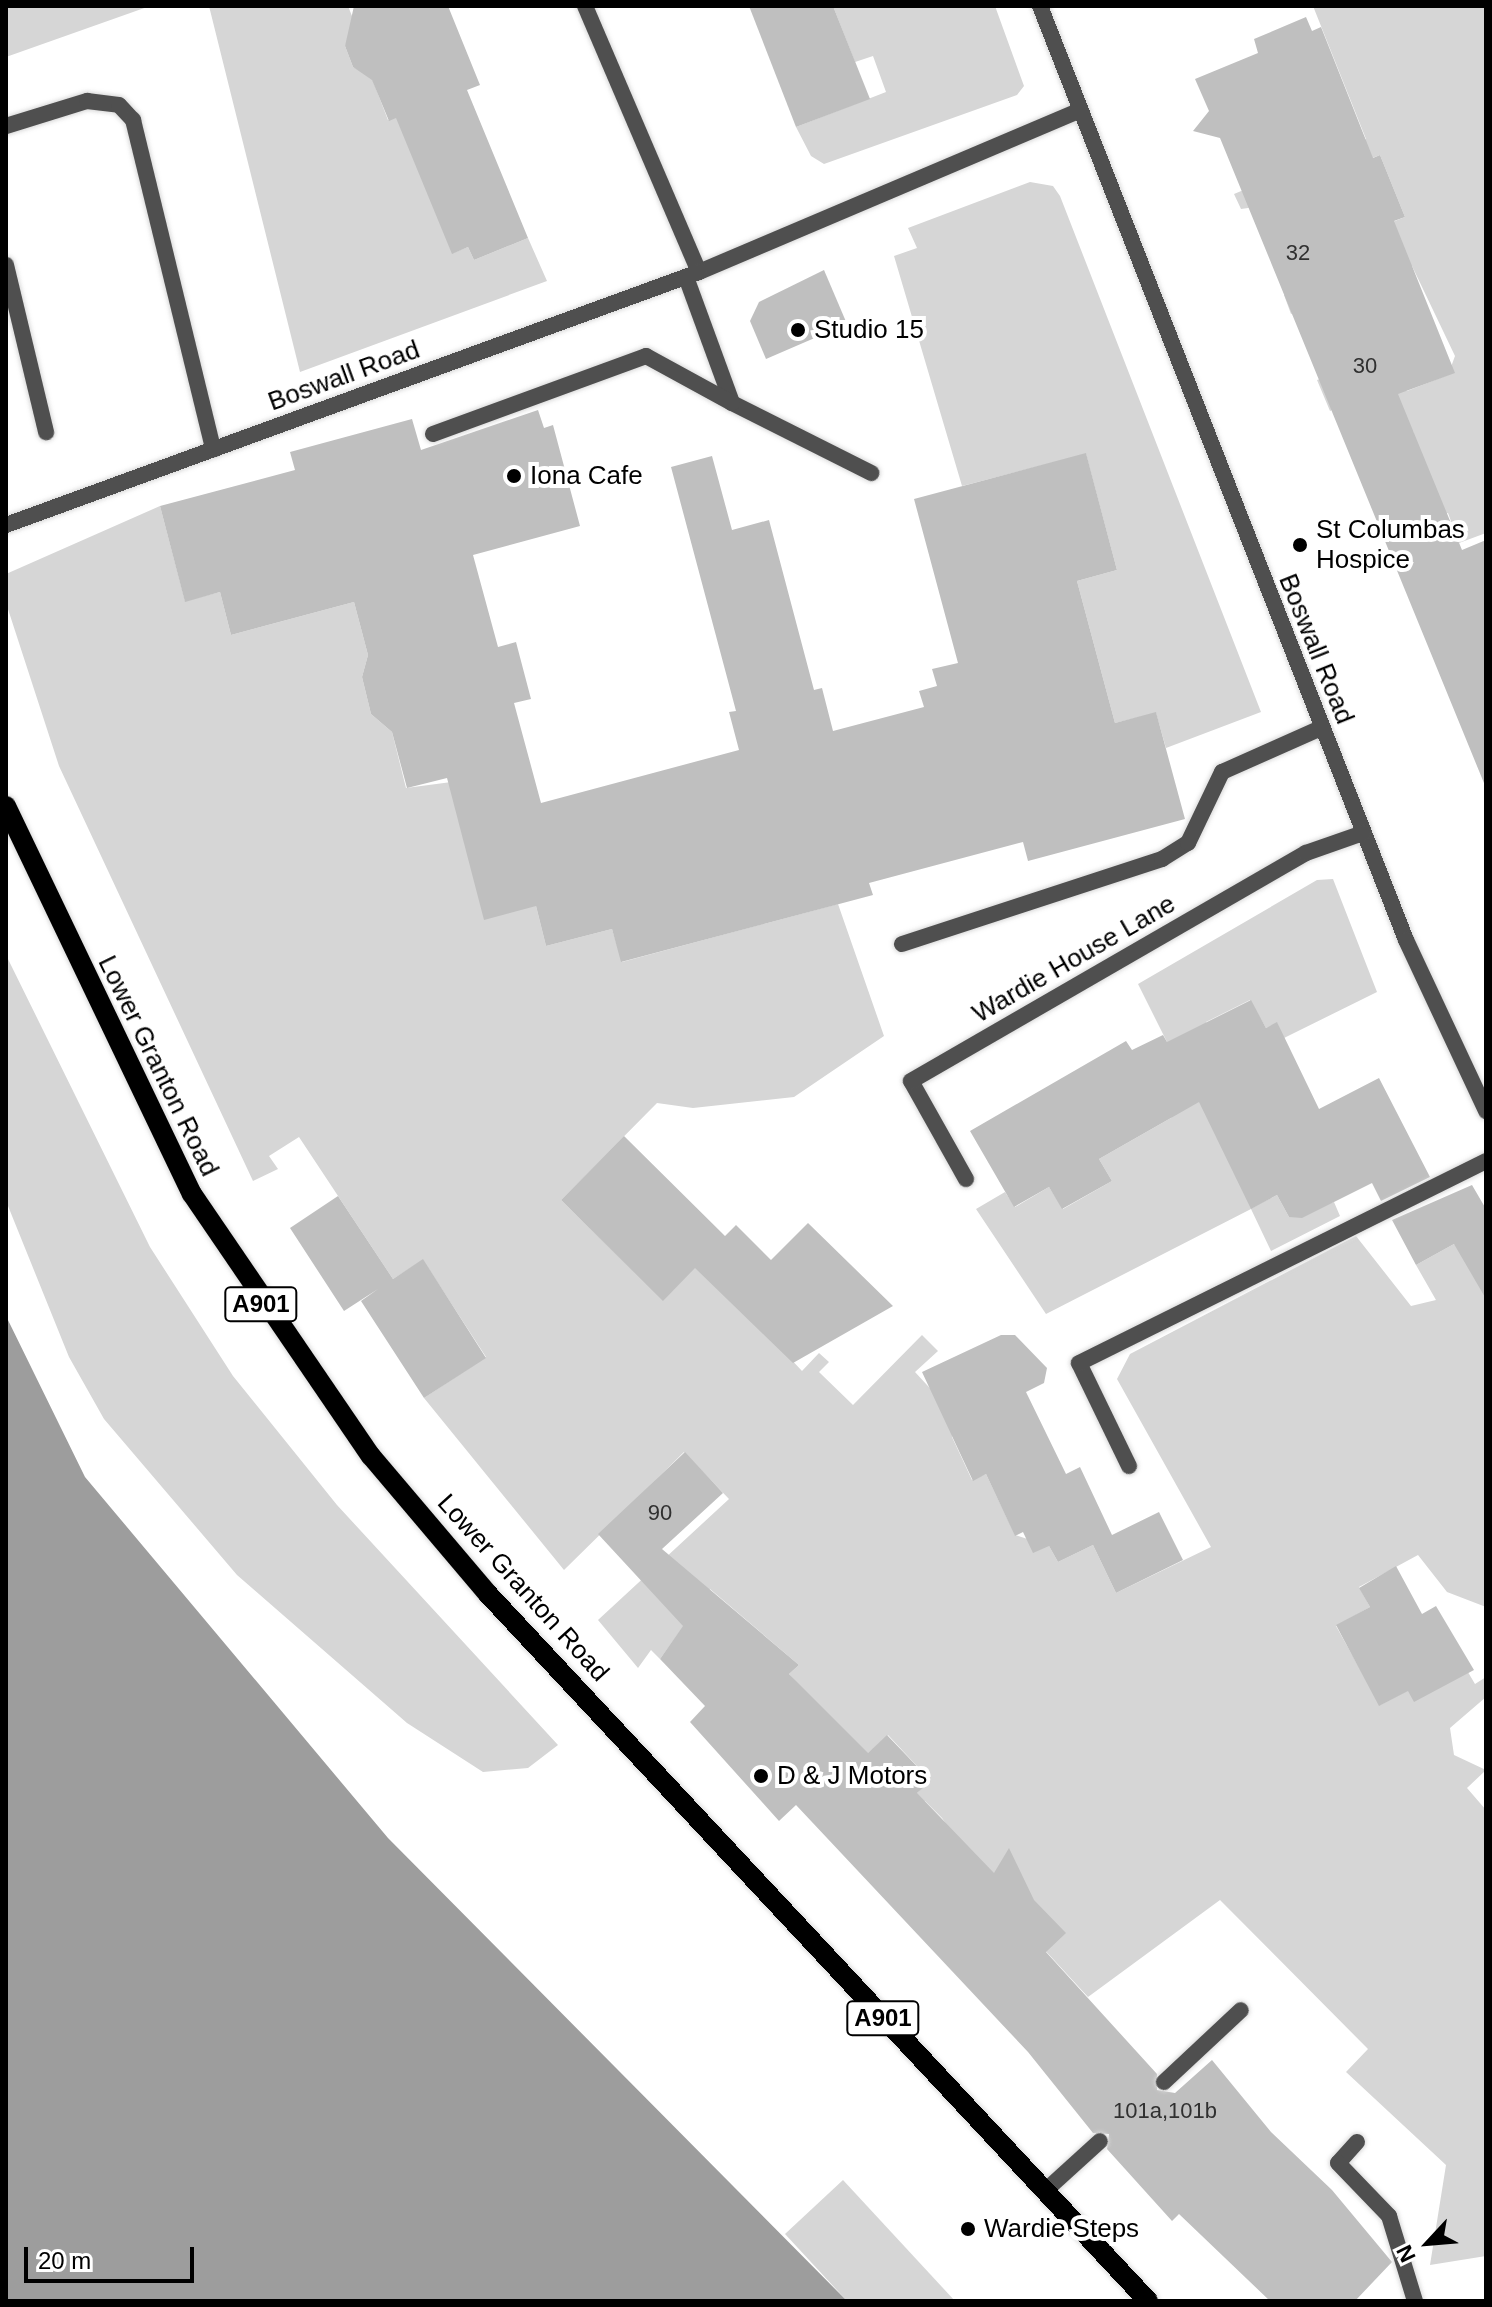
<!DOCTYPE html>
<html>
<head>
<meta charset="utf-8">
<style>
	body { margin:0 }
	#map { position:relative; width:1492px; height:2307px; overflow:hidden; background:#fff; font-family:Arial,sans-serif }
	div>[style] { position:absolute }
	.green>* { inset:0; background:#d6d6d6 }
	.water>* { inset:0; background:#9d9d9d }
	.building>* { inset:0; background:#bfbfbf }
	.roads { filter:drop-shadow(0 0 2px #dbdbdb) drop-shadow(0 0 2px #dbdbdb) }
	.service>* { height:16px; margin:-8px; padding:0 8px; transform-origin:8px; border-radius:8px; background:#4f4f4f }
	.minor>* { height:16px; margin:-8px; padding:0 8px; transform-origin:8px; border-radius:8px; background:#4f4f4f }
	.primary>* { height:20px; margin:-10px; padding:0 10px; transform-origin:10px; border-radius:10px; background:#000 }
	.dots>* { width:22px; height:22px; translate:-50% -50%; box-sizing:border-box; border:4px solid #fff; border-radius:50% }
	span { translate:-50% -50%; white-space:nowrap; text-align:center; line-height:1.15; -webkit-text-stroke:8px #fff; paint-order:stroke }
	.number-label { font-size:22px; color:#303030 }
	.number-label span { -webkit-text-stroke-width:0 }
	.shield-label span { padding:2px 6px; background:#fff; border:2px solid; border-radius:6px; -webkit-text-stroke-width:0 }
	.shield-label { font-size:24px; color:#000; font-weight:700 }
	.poi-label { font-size:26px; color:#000 }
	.left { translate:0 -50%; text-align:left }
	.street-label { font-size:26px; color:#000 }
	.frame { position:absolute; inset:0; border:8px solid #000; pointer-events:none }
	.north { position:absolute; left:1388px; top:2203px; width:80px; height:80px; -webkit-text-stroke:6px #fff; paint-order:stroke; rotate:244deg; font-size:22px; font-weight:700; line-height:32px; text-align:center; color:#000 }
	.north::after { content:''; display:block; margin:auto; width:28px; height:36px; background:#000; clip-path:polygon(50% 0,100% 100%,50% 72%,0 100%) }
	.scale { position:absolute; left:24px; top:2247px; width:170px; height:36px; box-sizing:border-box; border:4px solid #000; border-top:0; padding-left:10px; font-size:24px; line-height:28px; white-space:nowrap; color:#000; -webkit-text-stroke:6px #fff; paint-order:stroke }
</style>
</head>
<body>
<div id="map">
	<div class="green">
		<div style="clip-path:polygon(6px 6px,150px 6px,6px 57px)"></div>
		<div style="clip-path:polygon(209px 6px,348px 6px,356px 26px,345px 46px,353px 67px,371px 76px,388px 120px,401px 116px,453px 253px,468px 247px,474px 260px,528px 238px,547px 281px,300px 372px)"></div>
		<div style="clip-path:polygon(833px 6px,995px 6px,1024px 86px,1017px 95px,824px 164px,811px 156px,796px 127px,886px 92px,873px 56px,855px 62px)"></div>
		<div style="clip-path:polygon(1313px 6px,1486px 6px,1486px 533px,1459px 543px,1448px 513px,1437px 517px,1413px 431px,1353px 456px,1354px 400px,1330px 411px,1317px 380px,1346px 369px,1407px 391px,1448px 375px,1455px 356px,1412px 266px,1291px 314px,1284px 295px,1327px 277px,1317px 252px,1405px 217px,1380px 155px,1248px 208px,1241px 209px,1234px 194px,1366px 139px)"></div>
		<div style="clip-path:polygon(1030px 182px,1053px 186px,1060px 196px,1261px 712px,1166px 748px,1156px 713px,1115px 723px,1077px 581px,1117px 570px,1086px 454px,962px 486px,894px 256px,917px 248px,908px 228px)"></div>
		<div style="clip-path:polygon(160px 506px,185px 601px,220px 592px,231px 635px,354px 602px,368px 655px,362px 677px,371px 714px,392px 732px,406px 788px,459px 781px,536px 906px,546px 946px,612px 929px,622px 962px,838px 904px,884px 1036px,794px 1097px,693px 1108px,657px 1103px,561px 1200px,663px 1300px,700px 1262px,802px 1371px,819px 1353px,829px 1362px,819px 1372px,853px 1405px,922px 1335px,938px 1351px,915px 1372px,951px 1411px,952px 1437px,972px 1480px,986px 1474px,1015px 1535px,1049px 1546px,1058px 1562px,1093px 1545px,1116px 1593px,1211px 1547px,1117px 1379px,1130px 1354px,1356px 1236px,1411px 1306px,1436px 1300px,1416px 1265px,1454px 1244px,1486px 1261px,1486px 1607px,1447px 1592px,1418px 1555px,1359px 1587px,1370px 1607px,1336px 1626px,1380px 1705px,1462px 1662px,1475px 1684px,1486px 1677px,1486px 1697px,1450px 1728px,1454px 1755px,1486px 1770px,1467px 1788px,1486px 1810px,1486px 2256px,1430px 2265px,1446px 2165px,1346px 2072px,1368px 2049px,1220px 1900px,1088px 1997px,995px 1896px,942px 1818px,925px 1801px,907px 1803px,930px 1780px,888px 1735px,864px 1757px,789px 1674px,799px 1665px,710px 1589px,660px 1659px,651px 1650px,638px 1668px,598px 1620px,729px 1499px,684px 1452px,564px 1570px,424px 1398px,486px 1357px,423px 1260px,393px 1279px,299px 1137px,269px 1156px,278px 1169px,253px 1181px,59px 766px,6px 603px,6px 574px)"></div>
		<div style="clip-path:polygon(1333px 879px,1377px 992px,1284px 1038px,1277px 1023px,1266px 1028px,1250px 1000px,1206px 1022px,1225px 1062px,1252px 1208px,1277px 1195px,1289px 1217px,1334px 1202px,1340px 1216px,1271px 1251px,1251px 1209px,1046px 1314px,976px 1209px,1005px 1192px,1015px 1207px,1049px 1187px,1063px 1209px,1112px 1181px,1099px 1159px,1171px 1118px,1187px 1082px,1138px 984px,1317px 880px)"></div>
		<div style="clip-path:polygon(6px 955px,150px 1247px,233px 1376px,337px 1505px,558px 1745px,528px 1768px,483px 1772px,407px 1723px,237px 1575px,104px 1419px,69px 1357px,6px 1201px)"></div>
		<div style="clip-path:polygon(843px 2180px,955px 2301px,847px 2301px,785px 2234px)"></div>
	</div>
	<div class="water">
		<div style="clip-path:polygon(6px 1316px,85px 1477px,388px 1838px,847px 2301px,6px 2301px)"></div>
	</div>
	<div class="building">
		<div style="clip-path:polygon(354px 6px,448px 6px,480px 85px,467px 90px,528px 238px,474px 260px,468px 247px,452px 254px,396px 118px,389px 121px,372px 80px,353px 67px,345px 46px)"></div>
		<div style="clip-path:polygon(749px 6px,833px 6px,870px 99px,796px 127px)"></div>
		<div style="clip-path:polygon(1306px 17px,1312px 31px,1321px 27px,1373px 158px,1380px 155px,1405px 217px,1394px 221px,1455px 373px,1398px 394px,1462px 550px,1486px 540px,1486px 788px,1220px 138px,1193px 131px,1209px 111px,1195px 79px,1258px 53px,1254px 39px)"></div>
		<div style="clip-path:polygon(824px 270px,847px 324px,766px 359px,750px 321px,759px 302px)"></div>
		<div style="clip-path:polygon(538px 410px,544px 428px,553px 425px,580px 526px,473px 555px,498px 647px,516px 642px,531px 699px,514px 703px,541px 803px,739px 750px,729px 712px,736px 711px,671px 467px,712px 456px,732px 530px,769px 520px,814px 690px,822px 688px,833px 731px,924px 707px,919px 691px,937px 686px,932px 669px,958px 663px,914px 499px,1086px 453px,1117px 570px,1077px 581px,1115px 723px,1156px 712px,1185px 819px,1028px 861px,1023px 842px,869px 883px,873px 895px,621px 962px,612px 929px,546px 946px,536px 906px,484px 920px,447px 778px,407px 788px,392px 732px,371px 714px,362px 677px,368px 655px,354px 602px,231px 635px,220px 592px,185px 602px,160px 506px,295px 470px,290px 452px,412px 419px,421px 450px)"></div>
		<div style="clip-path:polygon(1251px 1000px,1266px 1028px,1277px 1022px,1319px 1109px,1379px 1078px,1430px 1177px,1381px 1201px,1372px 1183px,1302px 1218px,1289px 1217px,1277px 1195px,1251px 1209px,1199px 1102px,1099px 1159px,1112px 1181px,1062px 1209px,1049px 1187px,1014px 1207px,970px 1131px,1126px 1041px,1132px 1050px,1163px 1035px,1167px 1042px)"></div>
		<div style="clip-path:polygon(624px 1136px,725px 1236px,736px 1225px,771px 1260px,808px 1223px,893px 1306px,793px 1363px,695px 1268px,663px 1301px,561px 1200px)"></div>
		<div style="clip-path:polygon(1472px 1185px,1486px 1209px,1486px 1299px,1454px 1244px,1416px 1265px,1392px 1220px)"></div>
		<div style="clip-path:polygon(338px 1196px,393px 1279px,423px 1259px,486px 1358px,424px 1398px,361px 1301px,378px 1289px,344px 1311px,290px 1228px)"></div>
		<div style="clip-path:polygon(1001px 1335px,1015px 1335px,1047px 1368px,1044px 1383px,1026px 1392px,1066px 1474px,1080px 1467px,1112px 1535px,1159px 1512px,1183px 1560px,1116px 1593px,1093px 1545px,1058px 1562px,1049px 1546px,1033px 1553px,1023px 1532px,1015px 1536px,986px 1474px,973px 1481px,922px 1372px)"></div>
		<div style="clip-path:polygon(685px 1452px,723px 1493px,662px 1549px,799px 1665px,789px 1674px,868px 1753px,887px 1735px,931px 1781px,917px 1793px,994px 1873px,1009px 1848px,1034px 1900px,1066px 1933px,1046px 1952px,1157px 2074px,1157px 2090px,1175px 2093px,1212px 2060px,1271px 2132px,1332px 2190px,1392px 2262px,1355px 2301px,1270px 2301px,1179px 2214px,1172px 2221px,1107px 2149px,1109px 2134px,1093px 2133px,1028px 2052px,796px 1805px,779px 1821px,690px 1722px,705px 1706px,660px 1659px,683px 1626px,598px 1534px)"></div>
		<div style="clip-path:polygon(1396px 1566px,1422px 1614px,1436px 1606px,1474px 1670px,1414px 1702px,1408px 1691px,1379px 1706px,1336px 1625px,1370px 1607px,1359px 1588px)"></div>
	</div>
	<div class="roads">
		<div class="service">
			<div style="left:6px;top:126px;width:85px;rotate:-17.2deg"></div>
			<div style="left:87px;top:101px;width:32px;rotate:7deg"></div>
			<div style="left:119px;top:105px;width:21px;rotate:47deg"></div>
			<div style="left:133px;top:120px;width:339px;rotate:76.3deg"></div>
			<div style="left:6px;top:265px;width:172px;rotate:76.5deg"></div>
			<div style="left:686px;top:277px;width:134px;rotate:69.9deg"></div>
			<div style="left:732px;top:403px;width:156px;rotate:26.7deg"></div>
			<div style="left:433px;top:434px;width:227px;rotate:-20.1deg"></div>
			<div style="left:646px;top:356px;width:98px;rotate:28.7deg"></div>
			<div style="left:902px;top:944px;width:274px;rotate:-18.1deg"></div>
			<div style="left:1162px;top:859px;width:31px;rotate:-32deg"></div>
			<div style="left:1188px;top:843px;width:79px;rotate:-64.4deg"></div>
			<div style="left:1222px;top:772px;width:108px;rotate:-24deg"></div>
			<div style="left:1129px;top:1466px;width:114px;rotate:-115.9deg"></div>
			<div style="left:1079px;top:1363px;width:454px;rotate:-26.4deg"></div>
			<div style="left:1164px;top:2082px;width:105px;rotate:-43.1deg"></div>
			<div style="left:1357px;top:2142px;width:28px;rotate:132deg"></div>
			<div style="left:1338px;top:2163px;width:74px;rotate:46.1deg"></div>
			<div style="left:1389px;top:2216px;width:89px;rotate:73deg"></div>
			<div style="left:1045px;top:2191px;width:74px;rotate:-42.3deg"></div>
		</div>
		<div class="minor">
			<div style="left:585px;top:6px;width:289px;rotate:66.8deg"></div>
			<div style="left:699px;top:272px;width:414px;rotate:-23deg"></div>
			<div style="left:1040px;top:6px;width:1003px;rotate:68.6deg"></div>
			<div style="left:1406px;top:940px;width:189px;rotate:64.9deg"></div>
			<div style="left:6px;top:525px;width:738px;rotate:-20.06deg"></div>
			<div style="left:966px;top:1179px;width:112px;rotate:-119.3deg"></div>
			<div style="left:911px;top:1081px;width:456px;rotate:-30deg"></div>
			<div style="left:1306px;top:853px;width:60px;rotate:-19.3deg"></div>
		</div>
		<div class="primary">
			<div style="left:6px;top:806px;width:430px;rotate:64.4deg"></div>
			<div style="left:192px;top:1194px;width:317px;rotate:55.7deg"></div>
			<div style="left:371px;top:1456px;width:181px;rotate:49.7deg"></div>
			<div style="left:488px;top:1594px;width:967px;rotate:46.97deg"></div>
		</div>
	</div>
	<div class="dots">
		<div style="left:798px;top:330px;background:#000"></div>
		<div style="left:514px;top:476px;background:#000"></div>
		<div style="left:1300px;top:545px;background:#000"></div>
		<div style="left:761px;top:1776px;background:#000"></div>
		<div style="left:968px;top:2229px;background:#000"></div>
	</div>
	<div class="number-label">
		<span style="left:1298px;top:253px">32</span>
		<span style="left:1365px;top:366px">30</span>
		<span style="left:660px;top:1513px">90</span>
		<span style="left:1165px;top:2111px">101a,101b</span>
	</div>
	<div class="shield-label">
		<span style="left:261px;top:1304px">A901</span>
		<span style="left:883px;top:2018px">A901</span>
	</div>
	<div class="poi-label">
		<span class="left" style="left:814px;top:330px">Studio 15</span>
		<span class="left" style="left:530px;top:476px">Iona Cafe</span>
		<span class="left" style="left:1316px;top:545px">St Columbas<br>Hospice</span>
		<span class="left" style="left:777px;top:1776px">D &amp; J Motors</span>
		<span class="left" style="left:984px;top:2229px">Wardie Steps</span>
	</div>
	<div class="street-label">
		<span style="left:344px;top:376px;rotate:-20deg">Boswall Road</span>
		<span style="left:1316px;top:649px;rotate:68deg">Boswall Road</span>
		<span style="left:1074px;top:959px;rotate:-30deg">Wardie House Lane</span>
		<span style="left:158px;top:1066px;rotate:64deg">Lower Granton Road</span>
		<span style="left:523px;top:1588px;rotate:48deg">Lower Granton Road</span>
	</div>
	<div class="frame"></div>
	<div class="north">N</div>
	<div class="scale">20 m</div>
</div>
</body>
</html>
